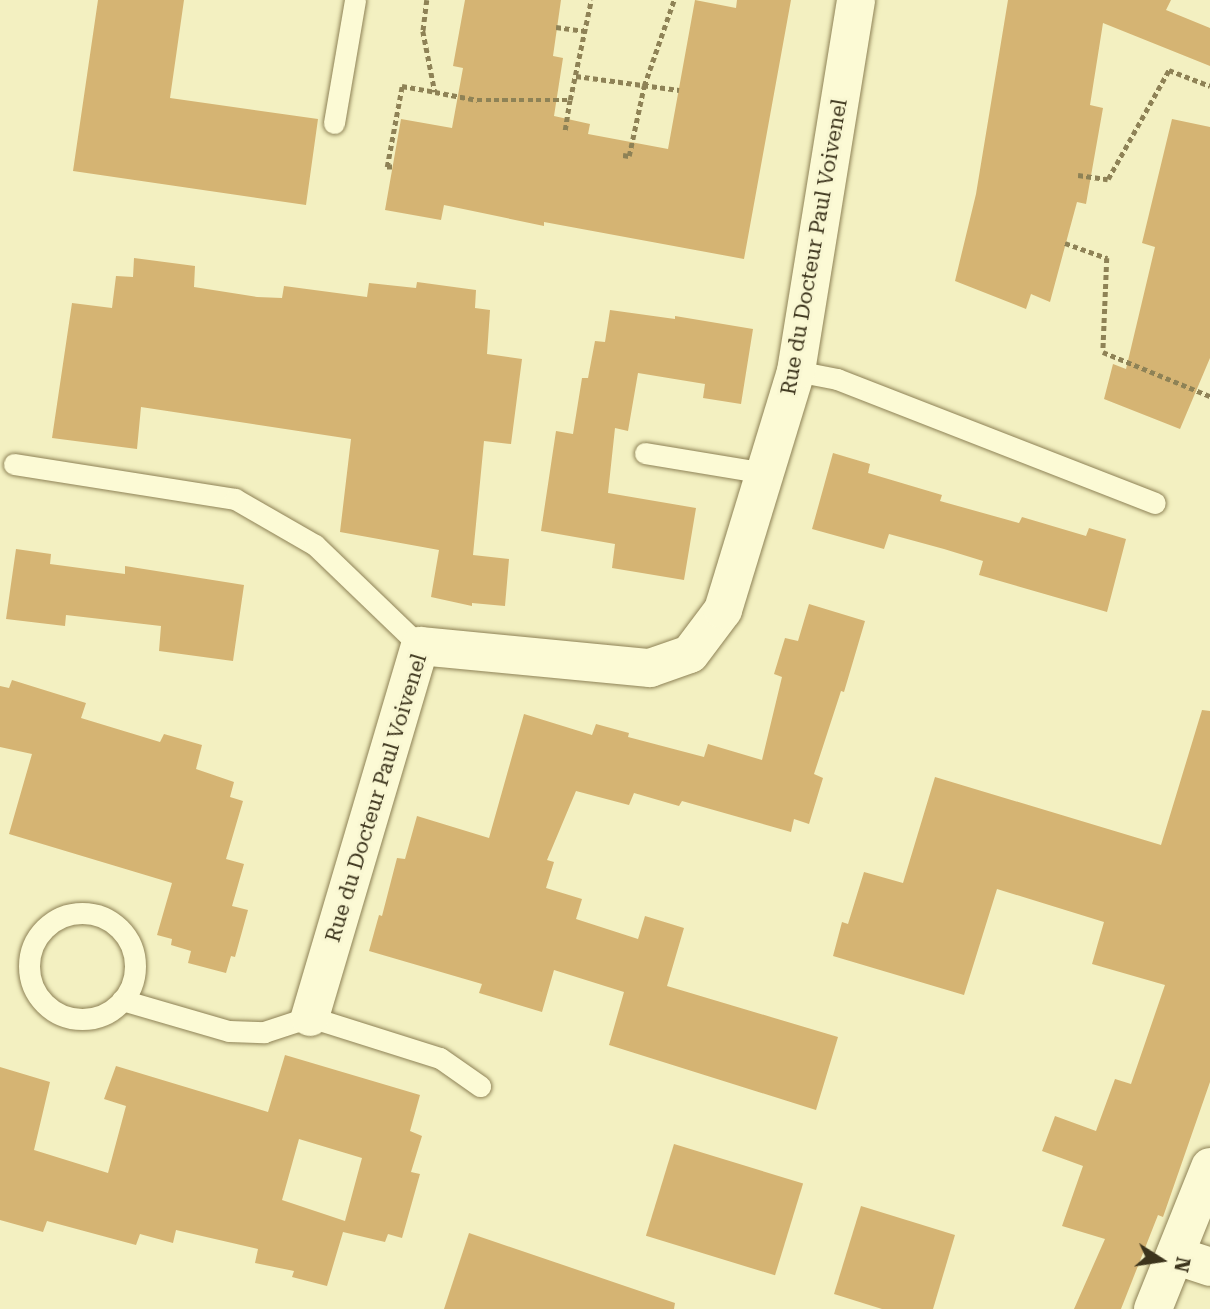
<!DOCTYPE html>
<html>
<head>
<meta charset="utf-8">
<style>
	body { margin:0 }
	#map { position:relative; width:1210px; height:1309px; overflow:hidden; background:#f3f0c1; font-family:"Roboto Serif",serif }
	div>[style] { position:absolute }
	.building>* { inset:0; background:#d5b473; transform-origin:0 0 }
	.path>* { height:4.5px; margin-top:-2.25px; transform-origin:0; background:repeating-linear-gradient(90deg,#8e8256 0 5px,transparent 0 8.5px) }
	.roads { filter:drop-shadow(0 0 2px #8e8256) drop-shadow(0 0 2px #8e8256) }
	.lane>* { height:21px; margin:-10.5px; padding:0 10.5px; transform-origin:10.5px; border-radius:10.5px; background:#fcfad5 }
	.lane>.ring { margin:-10.5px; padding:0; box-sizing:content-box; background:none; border:21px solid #fcfad5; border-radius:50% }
	.street>* { height:38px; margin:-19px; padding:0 19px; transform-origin:19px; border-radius:19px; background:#fcfad5 }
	span { translate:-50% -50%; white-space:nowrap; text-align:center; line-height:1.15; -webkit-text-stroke:6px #f9f7d2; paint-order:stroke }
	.street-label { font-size:21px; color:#3c341c }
	.north { position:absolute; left:1126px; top:1225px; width:70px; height:70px; -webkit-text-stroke:5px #f9f7d2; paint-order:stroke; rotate:102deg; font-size:19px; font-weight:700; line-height:28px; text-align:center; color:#3c341c }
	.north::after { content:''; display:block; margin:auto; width:24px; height:32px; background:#3c341c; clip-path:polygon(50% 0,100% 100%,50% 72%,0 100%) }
</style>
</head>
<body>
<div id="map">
	<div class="building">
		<div style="clip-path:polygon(98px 0,184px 0,170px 98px,318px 119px,306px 205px,73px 171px)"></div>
		<div style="clip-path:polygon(465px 0,561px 0,553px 56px,563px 58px,554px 116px,590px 124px,588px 134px,668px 149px,695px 0,736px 8px,737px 0,791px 0,744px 259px,544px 222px,544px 226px,444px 205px,441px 220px,385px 210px,401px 119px,452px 128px,463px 68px,453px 66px)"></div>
		<div style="clip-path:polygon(1008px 0,1171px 0,1166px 10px,1210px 28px,1210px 66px,1103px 23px,1090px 105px,1103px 108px,1086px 204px,1077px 202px,1050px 302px,1031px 294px,1026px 309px,955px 281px,976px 194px)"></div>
		<div style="clip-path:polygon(1172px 119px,1210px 127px,1210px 358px,1180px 429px,1104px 399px,1113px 364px,1126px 369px,1146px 285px,1155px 247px,1142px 243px)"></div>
		<div style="clip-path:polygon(134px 258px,195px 266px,194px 287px,257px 297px,282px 298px,284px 286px,367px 297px,369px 283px,416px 288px,417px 282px,476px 290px,475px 308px,490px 310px,487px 354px,522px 359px,511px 444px,484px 441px,473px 555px,509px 559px,505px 606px,472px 603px,472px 606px,431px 597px,439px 550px,340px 532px,351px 439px,141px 407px,137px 449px,52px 438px,72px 303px,112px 308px,116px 276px,133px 277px)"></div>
		<div style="clip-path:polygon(610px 310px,675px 319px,675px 316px,753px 329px,741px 404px,703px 398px,705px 384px,638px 373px,628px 431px,615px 428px,608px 493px,696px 508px,684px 580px,612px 568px,615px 544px,541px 531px,556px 431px,573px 434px,582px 378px,588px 378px,595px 341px,605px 342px)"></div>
		<div style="clip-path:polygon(833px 453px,870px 464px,868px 473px,942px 495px,940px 501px,1019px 523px,1022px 517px,1086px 536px,1089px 528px,1126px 539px,1107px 612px,979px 575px,983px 561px,944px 549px,889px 534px,884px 549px,812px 529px)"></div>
		<div style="clip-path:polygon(16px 549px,51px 554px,50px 564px,125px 574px,125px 566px,244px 585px,233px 661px,159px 651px,161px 626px,66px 615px,65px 626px,6px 619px)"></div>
		<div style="clip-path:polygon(809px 604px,865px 621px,844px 692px,841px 691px,814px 774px,823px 778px,809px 824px,794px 819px,791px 832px,682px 801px,679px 806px,634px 793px,629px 805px,576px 791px,547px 860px,554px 862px,546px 888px,582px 899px,576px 919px,638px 939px,645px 916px,684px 928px,667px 986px,838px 1037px,816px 1110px,609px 1045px,624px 992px,554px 970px,542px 1012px,479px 993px,482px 984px,369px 951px,379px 915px,382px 916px,397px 858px,405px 859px,417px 816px,489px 838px,524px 714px,592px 735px,596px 724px,629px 733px,628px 737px,704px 757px,708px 744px,762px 760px,782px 677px,774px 674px,785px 638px,798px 641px)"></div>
		<div style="clip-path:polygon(12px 680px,86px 703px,81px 718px,160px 742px,164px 734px,202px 745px,196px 769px,234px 782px,230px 797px,243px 801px,226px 859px,244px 864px,232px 906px,248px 910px,235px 957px,231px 956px,226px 973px,188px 963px,191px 951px,171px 945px,172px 939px,157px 935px,172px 883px,9px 834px,32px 754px,0 747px,0 686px,9px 688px)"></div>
		<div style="clip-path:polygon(1202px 710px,1210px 711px,1210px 1082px,1163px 1217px,1158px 1215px,1121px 1309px,1074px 1309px,1105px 1239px,1062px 1226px,1083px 1166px,1042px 1151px,1055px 1116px,1096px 1131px,1115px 1079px,1131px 1084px,1165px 985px,1092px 964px,1104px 922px,997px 889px,964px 995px,833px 956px,842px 922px,848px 924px,864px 872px,903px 883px,935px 777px,1161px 845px)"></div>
		<div style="clip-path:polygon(evenodd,285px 1055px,420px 1095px,410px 1131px,422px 1136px,411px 1172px,420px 1174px,402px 1238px,388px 1234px,385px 1242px,343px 1232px,327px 1286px,292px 1277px,294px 1271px,255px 1263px,258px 1249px,176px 1230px,173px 1243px,140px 1234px,136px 1245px,47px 1221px,43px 1232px,0 1220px,0 1067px,50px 1082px,34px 1150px,108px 1173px,126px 1106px,104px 1099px,116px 1066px,268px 1112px,285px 1055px,299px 1139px,362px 1158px,345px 1221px,282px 1200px,299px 1139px)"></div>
		<div style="left:674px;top:1144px;width:135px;height:96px;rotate:17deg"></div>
		<div style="clip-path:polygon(861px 1206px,955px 1235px,933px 1309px,882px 1309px,834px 1294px)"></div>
		<div style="clip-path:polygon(469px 1233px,675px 1303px,674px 1309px,444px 1309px)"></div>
	</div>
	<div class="path">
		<div style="left:427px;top:0;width:31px;rotate:97deg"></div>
		<div style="left:423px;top:31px;width:62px;rotate:78.9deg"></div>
		<div style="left:435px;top:92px;width:43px;rotate:10.8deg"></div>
		<div style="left:477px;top:100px;width:93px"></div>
		<div style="left:570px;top:100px;width:102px;rotate:-78.1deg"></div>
		<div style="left:556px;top:27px;width:28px;rotate:8deg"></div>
		<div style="left:576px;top:76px;width:104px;rotate:7.7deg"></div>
		<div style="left:565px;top:130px;width:30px;rotate:-81deg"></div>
		<div style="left:623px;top:155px;width:6px;rotate:9deg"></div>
		<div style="left:629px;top:156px;width:72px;rotate:-77.9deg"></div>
		<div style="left:644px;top:86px;width:91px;rotate:-70.8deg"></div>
		<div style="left:392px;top:167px;width:5px;rotate:180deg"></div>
		<div style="left:387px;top:167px;width:82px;rotate:-79.5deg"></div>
		<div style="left:402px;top:86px;width:34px;rotate:10deg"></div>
		<div style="left:1078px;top:175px;width:30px;rotate:8deg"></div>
		<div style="left:1108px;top:179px;width:125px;rotate:-60.8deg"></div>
		<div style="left:1169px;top:70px;width:44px;rotate:21.3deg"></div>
		<div style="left:1065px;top:243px;width:45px;rotate:19.7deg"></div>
		<div style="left:1107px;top:258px;width:94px;rotate:92.4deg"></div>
		<div style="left:1103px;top:352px;width:116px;rotate:22.4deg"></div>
	</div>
	<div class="roads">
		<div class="lane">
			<div style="left:334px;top:123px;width:125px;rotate:-80.3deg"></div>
			<div style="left:796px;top:371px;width:42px;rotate:11deg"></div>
			<div style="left:837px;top:379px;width:341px;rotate:21.3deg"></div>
			<div style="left:645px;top:453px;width:123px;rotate:9.4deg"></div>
			<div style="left:14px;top:464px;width:224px;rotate:9deg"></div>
			<div style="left:235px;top:499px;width:92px;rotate:29.9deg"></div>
			<div style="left:315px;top:545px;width:146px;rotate:43.9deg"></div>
			<div class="ring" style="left:29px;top:913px;width:85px;height:85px"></div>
			<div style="left:122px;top:1000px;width:111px;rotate:16.2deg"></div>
			<div style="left:229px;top:1031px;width:35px;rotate:2deg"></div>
			<div style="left:264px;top:1032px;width:48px;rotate:-18.1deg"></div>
			<div style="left:310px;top:1017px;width:136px;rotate:17.5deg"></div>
			<div style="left:440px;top:1058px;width:49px;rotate:35deg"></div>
		</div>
		<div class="street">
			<div style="left:310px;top:1017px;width:387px;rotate:-73.5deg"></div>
			<div style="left:420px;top:646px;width:231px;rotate:5.5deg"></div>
			<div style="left:650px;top:668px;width:42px;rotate:-19.3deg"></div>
			<div style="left:690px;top:654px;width:55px;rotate:-53.1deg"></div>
			<div style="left:723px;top:610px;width:250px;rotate:-73deg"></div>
			<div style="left:796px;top:371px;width:376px;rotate:-80.8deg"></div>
			<div style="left:1177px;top:1256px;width:35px;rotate:18deg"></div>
			<div style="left:1153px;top:1309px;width:153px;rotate:-68.1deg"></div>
		</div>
	</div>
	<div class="street-label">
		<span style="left:814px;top:247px;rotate:-80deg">Rue du Docteur Paul Voivenel</span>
		<span style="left:376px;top:798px;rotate:-73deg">Rue du Docteur Paul Voivenel</span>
	</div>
	<div class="north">N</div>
</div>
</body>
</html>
